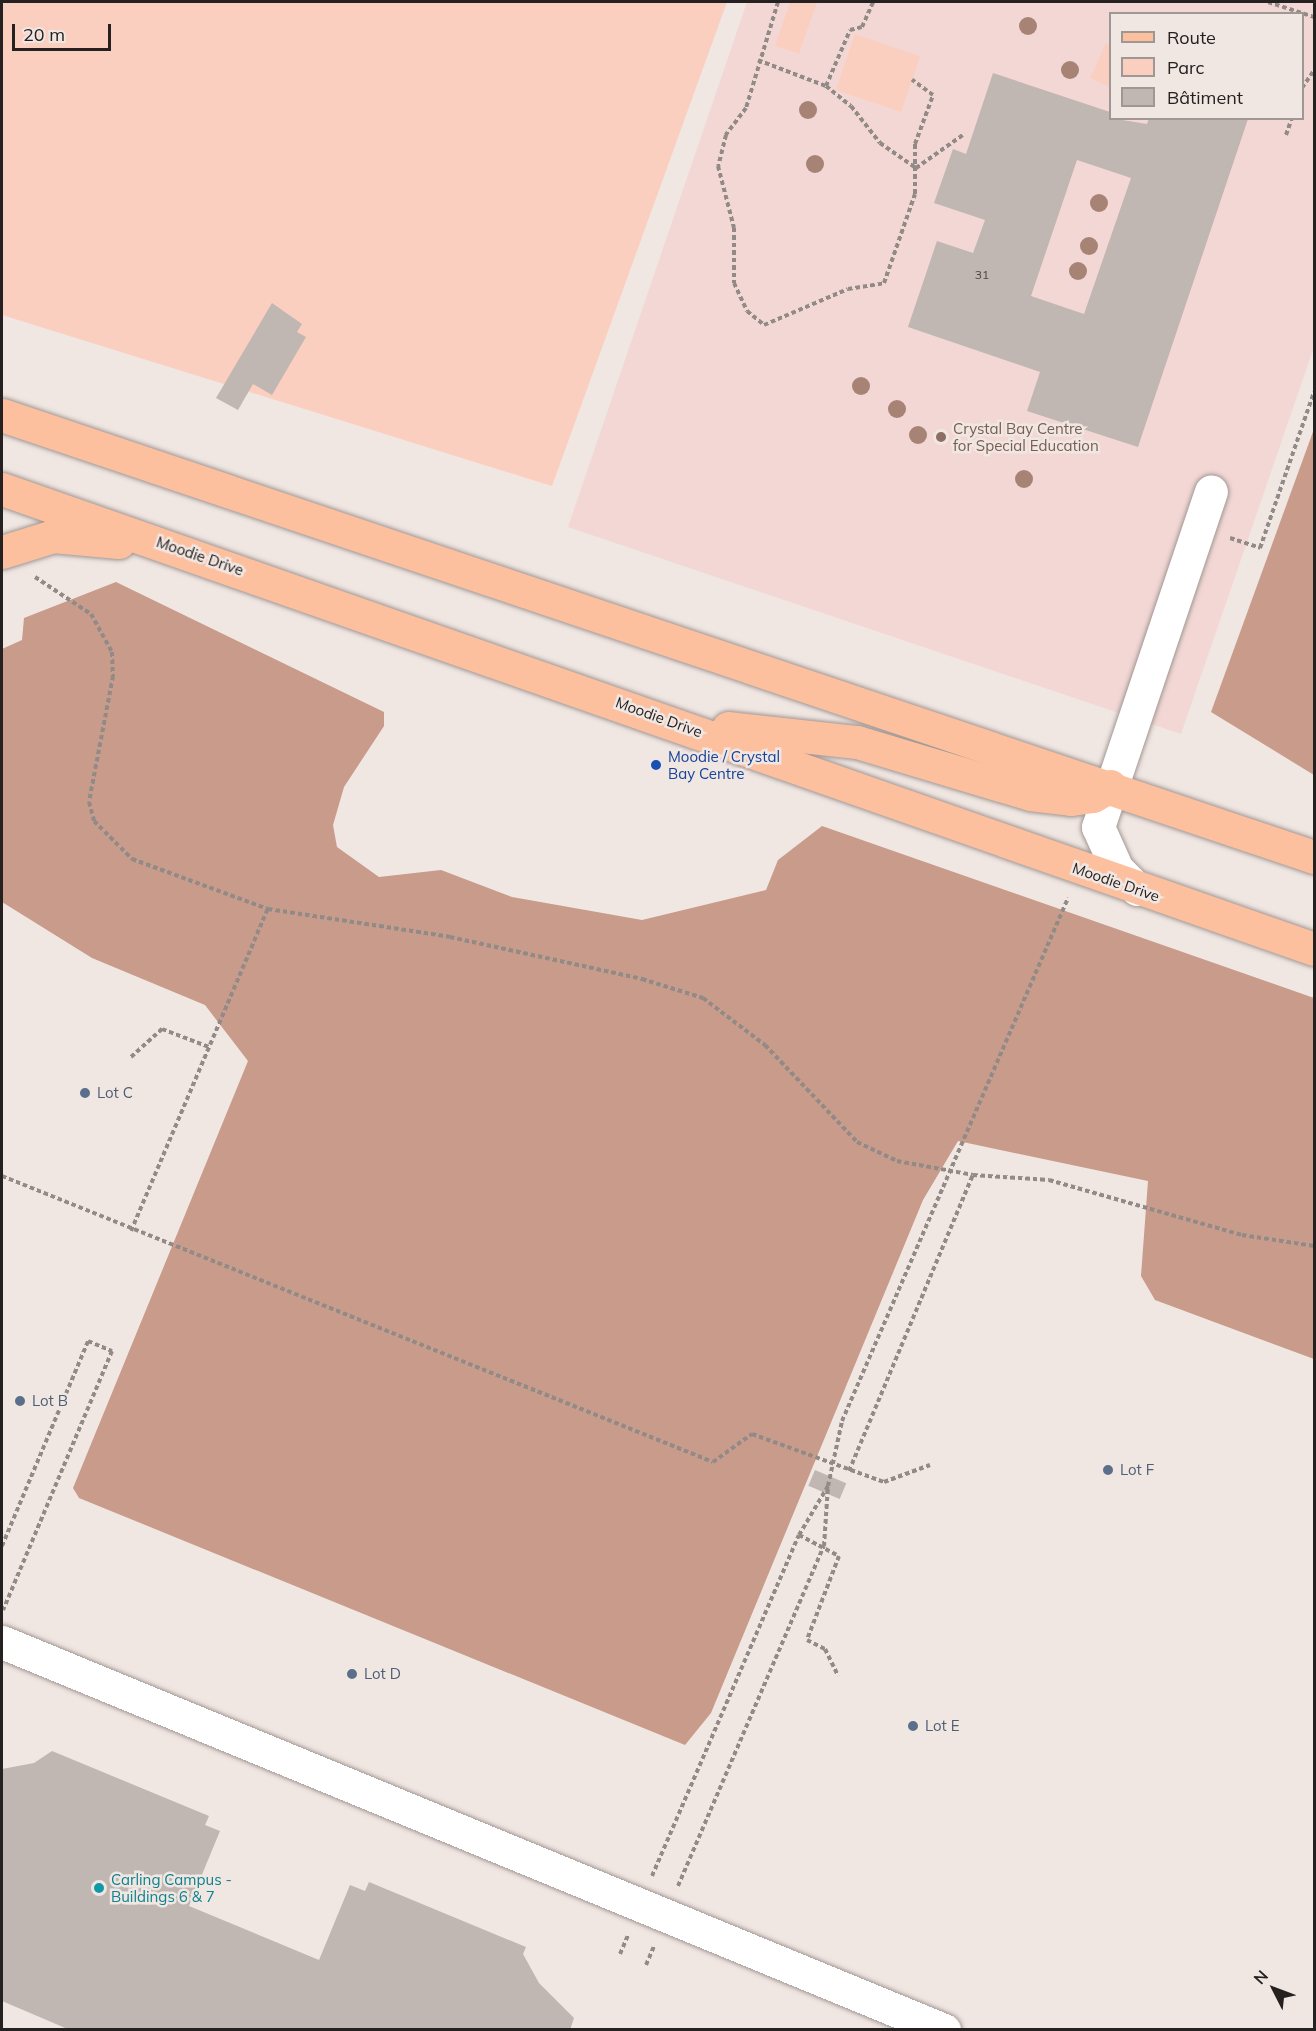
<!DOCTYPE html>
<html>
<head>
<meta charset="utf-8">
<style>
	body { margin:0 }
	#map { position:relative; width:1316px; height:2031px; overflow:hidden; background:#f0e6e2; font-family:Mulish,sans-serif }
	div>[style] { position:absolute }
	.education>* { inset:0; background:#f2d7d5 }
	.green>* { inset:0; background:#fbcfbf; transform-origin:0 0 }
	.forest>* { inset:0; background:#c89b8a }
	.building>* { inset:0; background:#c0b6b2; transform-origin:0 0 }
	.path>* { height:4px; margin-top:-2px; transform-origin:0; background:repeating-linear-gradient(90deg,#918a87 0 4.5px,transparent 0 7.5px) }
	.roads { filter:drop-shadow(0 0 2px #a19794) drop-shadow(0 0 2px #a19794) }
	.minor>* { height:33px; margin:-16.5px; padding:0 16.5px; transform-origin:16.5px; border-radius:16.5px; background:#fff }
	.major>* { height:33px; margin:-16.5px; padding:0 16.5px; transform-origin:16.5px; border-radius:16.5px; background:#fdc09f }
	.trees>* { width:18px; height:18px; margin:-9px; border-radius:50%; background:#a78375 }
	.dots>* { width:16px; height:16px; translate:-50% -50%; box-sizing:border-box; border:3px solid #f0e6e2; border-radius:50% }
	span { translate:-50% -50%; white-space:nowrap; text-align:center; line-height:1.15; -webkit-text-stroke:5px #f0e6e2; paint-order:stroke }
	.number-label { font-size:12px; color:#4c4644 }
	.number-label span { -webkit-text-stroke-width:0 }
	.education-label { font-size:15px; color:#785e54 }
	.left { translate:0 -50%; text-align:left }
	.street-label { font-size:15px; color:#252120 }
	.transit-label { font-size:15px; color:#164399 }
	.service-label { font-size:15px; color:#4e5e75 }
	.culture-label { font-size:15px; color:#0d838f }
	.frame { position:absolute; inset:0; border:3px solid #252120; pointer-events:none }
	.legend { position:absolute; left:1109px; top:12px; width:195px; height:108px; box-sizing:border-box; background:#f0e6e2; border:2px solid #9f9794; margin:0; padding:8px 10px; list-style:none; font-size:18px; color:#252120 }
	.legend li { display:flex; align-items:center; gap:12px; height:30px }
	.legend b { width:30px; border:2px solid #9f9794 }
	.north { position:absolute; left:1244px; top:1959px; width:60px; height:60px; -webkit-text-stroke:4px #f0e6e2; paint-order:stroke; rotate:312deg; font-size:16px; font-weight:700; line-height:24px; text-align:center; color:#252120 }
	.north::after { content:''; display:block; margin:auto; width:21px; height:27px; background:#252120; clip-path:polygon(50% 0,100% 100%,50% 72%,0 100%) }
	.scale { position:absolute; left:12px; top:24px; width:99px; height:27px; box-sizing:border-box; border:3px solid #252120; border-top:0; padding-left:8px; font-size:18px; line-height:21px; white-space:nowrap; color:#252120; -webkit-text-stroke:4px #f0e6e2; paint-order:stroke }
</style>
</head>
<body>
<div id="map">
	<div class="education">
		<div style="clip-path:polygon(evenodd,747px 2px,1314px 2px,1314px 347px,1181px 734px,568px 527px,747px 2px,1110px 14px,1302px 14px,1302px 118px,1110px 118px,1110px 14px)"></div>
	</div>
	<div class="green">
		<div style="clip-path:polygon(2px 2px,727px 2px,552px 486px,2px 315px)"></div>
		<div style="clip-path:polygon(790px 2px,817px 2px,799px 54px,775px 46px)"></div>
		<div style="left:855px;top:34px;width:69px;height:59px;rotate:19deg"></div>
		<div style="clip-path:polygon(1106px 43px,1110px 45px,1110px 87px,1090px 78px)"></div>
	</div>
	<div class="forest">
		<div style="clip-path:polygon(1314px 429px,1314px 775px,1211px 712px)"></div>
		<div style="clip-path:polygon(116px 582px,384px 712px,384px 726px,344px 787px,333px 825px,337px 847px,379px 877px,441px 870px,512px 897px,642px 920px,766px 890px,778px 860px,822px 826px,1314px 998px,1314px 1359px,1155px 1300px,1141px 1276px,1148px 1181px,958px 1141px,923px 1200px,711px 1713px,685px 1745px,79px 1498px,73px 1488px,248px 1061px,205px 1005px,92px 958px,2px 902px,2px 649px,22px 640px,24px 618px)"></div>
	</div>
	<div class="building">
		<div style="clip-path:polygon(evenodd,993px 73px,1110px 112px,1110px 118px,1147px 124px,1149px 118px,1248px 119px,1138px 447px,1027px 411px,1040px 372px,908px 327px,937px 241px,973px 253px,985px 220px,934px 203px,953px 149px,966px 154px,993px 73px,1077px 160px,1131px 178px,1084px 314px,1031px 296px,1077px 160px)"></div>
		<div style="clip-path:polygon(272px 303px,302px 324px,297px 332px,306px 337px,272px 395px,253px 384px,238px 410px,216px 398px)"></div>
		<div style="left:815px;top:1470px;width:34px;height:17px;rotate:23deg"></div>
		<div style="clip-path:polygon(52px 1751px,209px 1816px,205px 1825px,220px 1831px,189px 1906px,319px 1960px,350px 1885px,365px 1891px,369px 1882px,526px 1947px,523px 1954px,539px 1983px,574px 2018px,570px 2030px,70px 2030px,2px 2001px,2px 1769px,34px 1763px)"></div>
	</div>
	<div class="path">
		<div style="left:778px;top:2px;width:111px;rotate:106.8deg"></div>
		<div style="left:746px;top:108px;width:34px;rotate:127deg"></div>
		<div style="left:726px;top:135px;width:32px;rotate:104deg"></div>
		<div style="left:718px;top:166px;width:64px;rotate:75.5deg"></div>
		<div style="left:734px;top:228px;width:55px;rotate:90deg"></div>
		<div style="left:734px;top:283px;width:31px;rotate:65deg"></div>
		<div style="left:747px;top:311px;width:22px;rotate:39deg"></div>
		<div style="left:764px;top:325px;width:91px;rotate:-23.2deg"></div>
		<div style="left:848px;top:289px;width:36px;rotate:-9deg"></div>
		<div style="left:884px;top:283px;width:94px;rotate:-70.8deg"></div>
		<div style="left:915px;top:194px;width:50px;rotate:-90deg"></div>
		<div style="left:915px;top:144px;width:52px;rotate:-69.8deg"></div>
		<div style="left:933px;top:95px;width:26px;rotate:-144deg"></div>
		<div style="left:1268px;top:2px;width:48px;rotate:18.1deg"></div>
		<div style="left:758px;top:60px;width:73px;rotate:20.9deg"></div>
		<div style="left:826px;top:86px;width:32px;rotate:39deg"></div>
		<div style="left:851px;top:106px;width:47px;rotate:51.9deg"></div>
		<div style="left:880px;top:143px;width:44px;rotate:34.8deg"></div>
		<div style="left:916px;top:168px;width:57px;rotate:-35.1deg"></div>
		<div style="left:826px;top:86px;width:61px;rotate:-66.8deg"></div>
		<div style="left:850px;top:30px;width:12px;rotate:-14deg"></div>
		<div style="left:862px;top:27px;width:27px;rotate:-66deg"></div>
		<div style="left:1302px;top:88px;width:22px;rotate:-56deg"></div>
		<div style="left:1286px;top:135px;width:18px;rotate:-71deg"></div>
		<div style="left:1230px;top:538px;width:32px;rotate:18deg"></div>
		<div style="left:1260px;top:548px;width:165px;rotate:-70.9deg"></div>
		<div style="left:35px;top:577px;width:67px;rotate:33.5deg"></div>
		<div style="left:91px;top:614px;width:43px;rotate:61.1deg"></div>
		<div style="left:112px;top:652px;width:24px;rotate:88deg"></div>
		<div style="left:113px;top:676px;width:128px;rotate:100.8deg"></div>
		<div style="left:89px;top:802px;width:20px;rotate:75deg"></div>
		<div style="left:94px;top:821px;width:54px;rotate:45deg"></div>
		<div style="left:132px;top:859px;width:145px;rotate:20.2deg"></div>
		<div style="left:268px;top:909px;width:184px;rotate:8.7deg"></div>
		<div style="left:450px;top:937px;width:197px;rotate:12.3deg"></div>
		<div style="left:642px;top:979px;width:64px;rotate:17.3deg"></div>
		<div style="left:703px;top:998px;width:78px;rotate:37.2deg"></div>
		<div style="left:765px;top:1045px;width:134px;rotate:46.5deg"></div>
		<div style="left:857px;top:1142px;width:44px;rotate:25.4deg"></div>
		<div style="left:897px;top:1161px;width:77px;rotate:10.4deg"></div>
		<div style="left:973px;top:1175px;width:76px;rotate:3.8deg"></div>
		<div style="left:1049px;top:1180px;width:201px;rotate:15.9deg"></div>
		<div style="left:1242px;top:1235px;width:73px;rotate:8.7deg"></div>
		<div style="left:131px;top:1057px;width:42px;rotate:-42.1deg"></div>
		<div style="left:162px;top:1029px;width:50px;rotate:21deg"></div>
		<div style="left:2px;top:1176px;width:766px;rotate:21.91deg"></div>
		<div style="left:713px;top:1462px;width:48px;rotate:-35.7deg"></div>
		<div style="left:752px;top:1434px;width:140px;rotate:20deg"></div>
		<div style="left:884px;top:1482px;width:49px;rotate:-20.3deg"></div>
		<div style="left:131px;top:1231px;width:350px;rotate:-67deg"></div>
		<div style="left:849px;top:1471px;width:321px;rotate:-67.3deg"></div>
		<div style="left:799px;top:1535px;width:45px;rotate:27.7deg"></div>
		<div style="left:839px;top:1556px;width:90px;rotate:110.9deg"></div>
		<div style="left:807px;top:1640px;width:20px;rotate:27deg"></div>
		<div style="left:825px;top:1649px;width:30px;rotate:64deg"></div>
		<div style="left:2px;top:1546px;width:222px;rotate:-67.2deg"></div>
		<div style="left:88px;top:1341px;width:26px;rotate:23deg"></div>
		<div style="left:112px;top:1351px;width:281px;rotate:112.8deg"></div>
		<div style="left:652px;top:1876px;width:371px;rotate:-66.7deg"></div>
		<div style="left:799px;top:1535px;width:57px;rotate:-59.4deg"></div>
		<div style="left:678px;top:1886px;width:370px;rotate:-66.8deg"></div>
		<div style="left:824px;top:1546px;width:60px;rotate:-86.2deg"></div>
		<div style="left:828px;top:1486px;width:66px;rotate:-77.8deg"></div>
		<div style="left:842px;top:1421px;width:570px;rotate:-66.63deg"></div>
		<div style="left:620px;top:1954px;width:21px;rotate:-67deg"></div>
		<div style="left:646px;top:1965px;width:21px;rotate:-67deg"></div>
	</div>
	<div class="roads">
		<div class="minor">
			<div style="left:1137px;top:889px;width:28px;rotate:-135deg"></div>
			<div style="left:1117px;top:869px;width:46px;rotate:-114.3deg"></div>
			<div style="left:1098px;top:827px;width:354px;rotate:-71.4deg"></div>
			<div style="left:2px;top:1642px;width:1019px;rotate:22.39deg"></div>
		</div>
		<div class="major">
			<div style="left:2px;top:415px;width:1384px;rotate:18.62deg"></div>
			<div style="left:2px;top:489px;width:1390px;rotate:19.32deg"></div>
			<div style="left:2px;top:552px;width:53px;rotate:-17.4deg"></div>
			<div style="left:53px;top:536px;width:66px;rotate:5.2deg"></div>
			<div style="left:728px;top:728px;width:130px;rotate:6.2deg"></div>
			<div style="left:857px;top:742px;width:181px;rotate:16.7deg"></div>
			<div style="left:1030px;top:794px;width:41px;rotate:7deg"></div>
			<div style="left:1071px;top:799px;width:22px;rotate:-8deg"></div>
			<div style="left:1093px;top:796px;width:20px;rotate:-30deg"></div>
		</div>
	</div>
	<div class="trees">
		<div style="left:1028px;top:26px"></div>
		<div style="left:1070px;top:70px"></div>
		<div style="left:808px;top:110px"></div>
		<div style="left:815px;top:164px"></div>
		<div style="left:1099px;top:203px"></div>
		<div style="left:1089px;top:246px"></div>
		<div style="left:1078px;top:271px"></div>
		<div style="left:861px;top:386px"></div>
		<div style="left:897px;top:409px"></div>
		<div style="left:918px;top:435px"></div>
		<div style="left:1024px;top:479px"></div>
	</div>
	<div class="dots">
		<div style="left:941px;top:437px;background:#8d6e63"></div>
		<div style="left:656px;top:765px;background:#1a4fb4"></div>
		<div style="left:85px;top:1093px;background:#5c6f8a"></div>
		<div style="left:20px;top:1401px;background:#5c6f8a"></div>
		<div style="left:1108px;top:1470px;background:#5c6f8a"></div>
		<div style="left:352px;top:1674px;background:#5c6f8a"></div>
		<div style="left:913px;top:1726px;background:#5c6f8a"></div>
		<div style="left:99px;top:1888px;background:#0f9aa8"></div>
	</div>
	<div class="number-label">
		<span style="left:982px;top:275px">31</span>
	</div>
	<div class="education-label">
		<span class="left" style="left:953px;top:437px">Crystal Bay Centre<br>for Special Education</span>
	</div>
	<div class="street-label">
		<span style="left:200px;top:556px;rotate:19deg">Moodie Drive</span>
		<span style="left:659px;top:717px;rotate:20deg">Moodie Drive</span>
		<span style="left:1116px;top:882px;rotate:19deg">Moodie Drive</span>
	</div>
	<div class="transit-label">
		<span class="left" style="left:668px;top:765px">Moodie / Crystal<br>Bay Centre</span>
	</div>
	<div class="service-label">
		<span class="left" style="left:97px;top:1093px">Lot C</span>
		<span class="left" style="left:32px;top:1401px">Lot B</span>
		<span class="left" style="left:1120px;top:1470px">Lot F</span>
		<span class="left" style="left:364px;top:1674px">Lot D</span>
		<span class="left" style="left:925px;top:1726px">Lot E</span>
	</div>
	<div class="culture-label">
		<span class="left" style="left:111px;top:1888px">Carling Campus -<br>Buildings 6 &amp; 7</span>
	</div>
	<div class="frame"></div>
	<ul class="legend">
	<li><b style="height:8px;background:#fdc09f"></b>Route</li>
	<li><b style="height:16px;background:#fbcfbf"></b>Parc</li>
	<li><b style="height:16px;background:#c0b6b2"></b>Bâtiment</li>
	</ul>
	<div class="north">N</div>
	<div class="scale">20 m</div>
</div>
</body>
</html>
